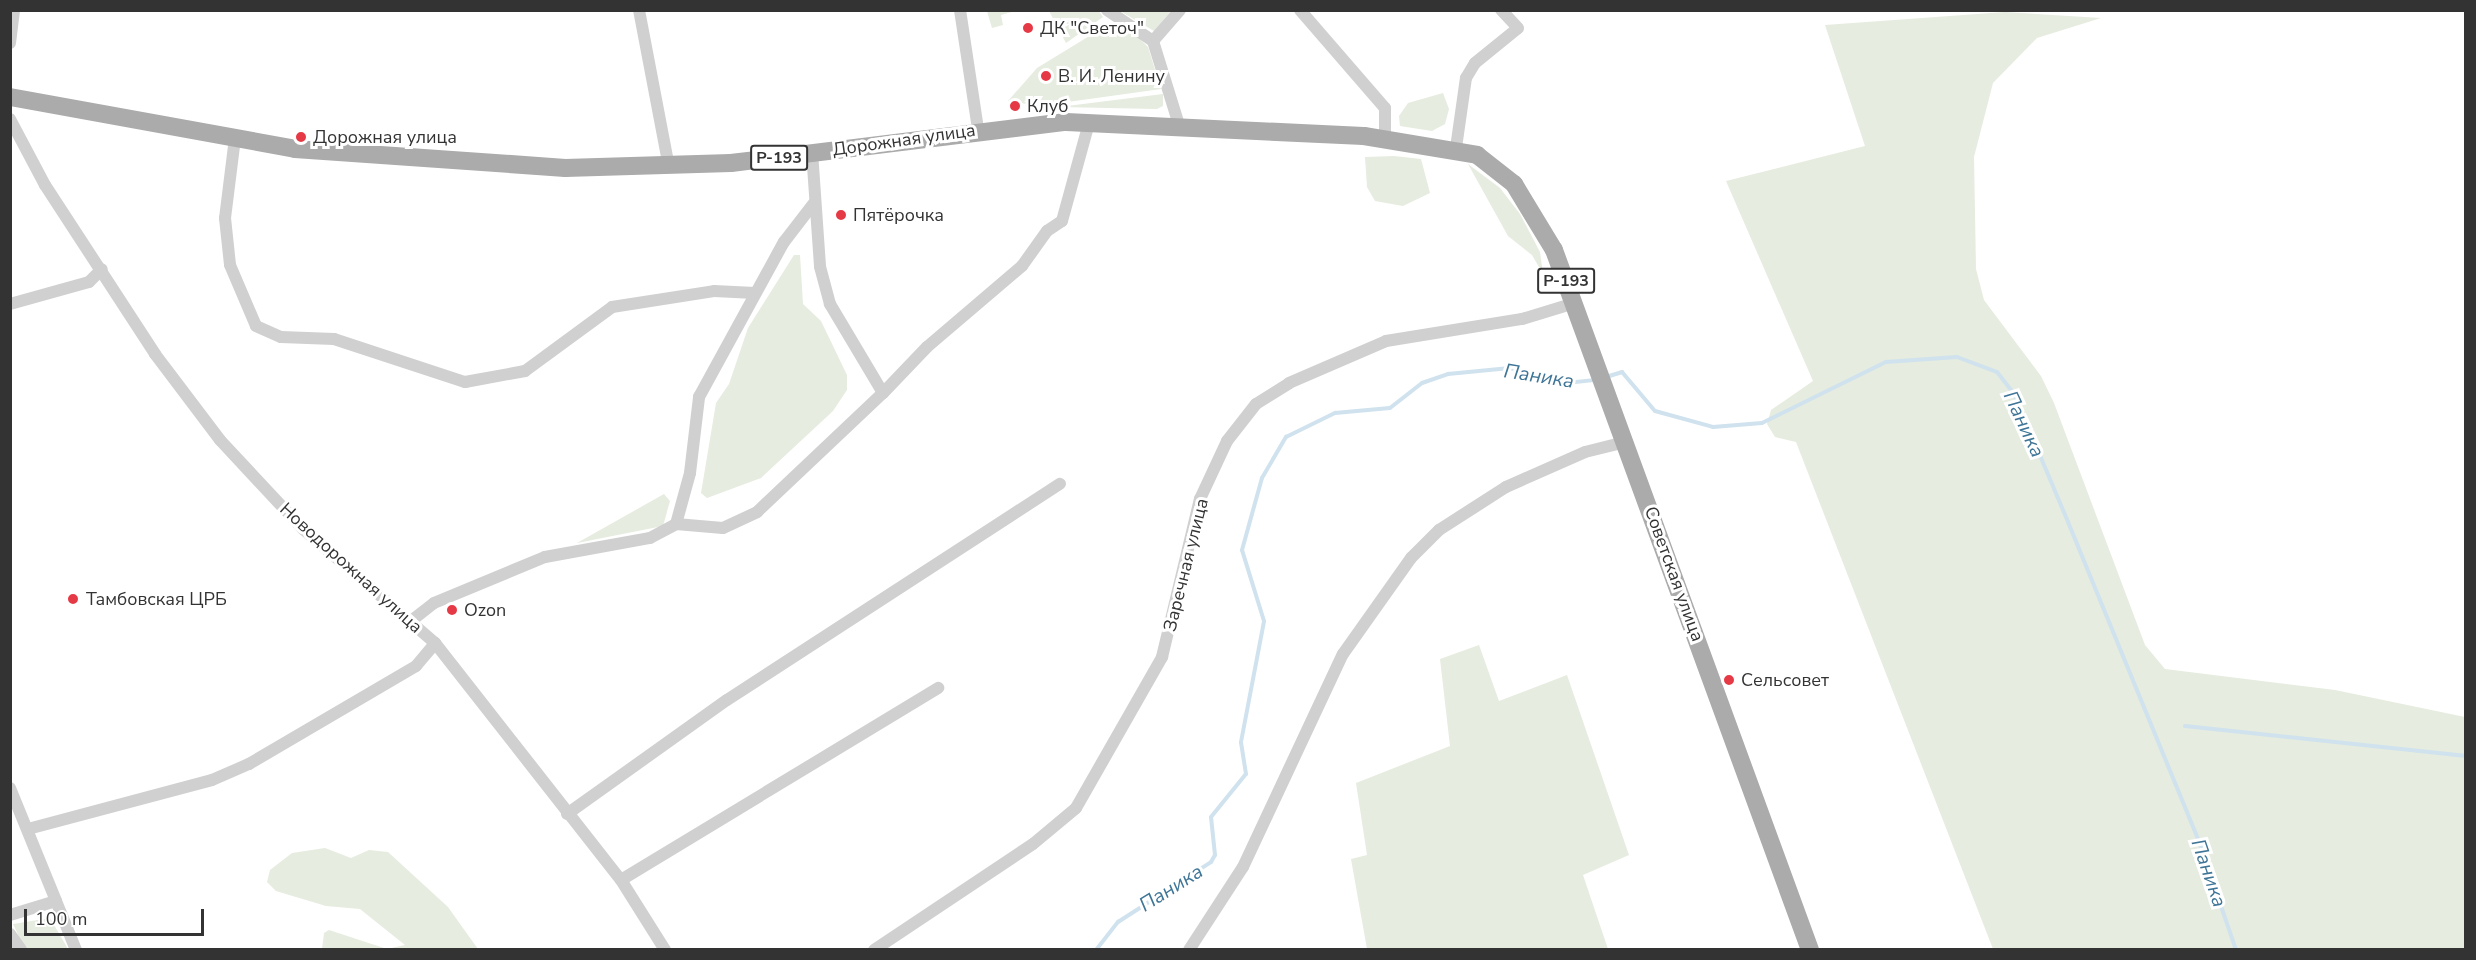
<!DOCTYPE html>
<html>
<head>
<meta charset="utf-8">
<style>
	body { margin:0 }
	#map { position:relative; width:2476px; height:960px; overflow:hidden; background:#fff; font-family:"Nunito Sans",sans-serif }
	div>[style] { position:absolute }
	.green>* { inset:0; background:#e6ecdf }
	.stream>* { height:4px; margin:-2px; padding:0 2px; transform-origin:2px; border-radius:2px; background:#cfe2ee }
	.minor>* { height:12px; margin:-6px; padding:0 6px; transform-origin:6px; border-radius:6px; background:#d0d0d0 }
	.primary>* { height:18px; margin:-9px; padding:0 9px; transform-origin:9px; border-radius:9px; background:#ababab }
	.dots>* { width:16px; height:16px; translate:-50% -50%; box-sizing:border-box; border:3px solid #fff; border-radius:50% }
	span { translate:-50% -50%; white-space:nowrap; text-align:center; line-height:1.15; -webkit-text-stroke:6px #fff; paint-order:stroke }
	.shield-label span { padding:2px 4px; background:#fff; border:2px solid; border-radius:4px; -webkit-text-stroke-width:0 }
	.shield-label { font-size:16px; color:#333; font-weight:700 }
	.poi-label { font-size:18px; color:#333 }
	.left { translate:0 -50%; text-align:left }
	.street-label { font-size:18px; color:#333 }
	.water-label { font-size:20px; color:#3f7597; font-style:italic }
	.frame { position:absolute; inset:0; border:12px solid #333; pointer-events:none }
	.scale { position:absolute; left:24px; top:909px; width:180px; height:27px; box-sizing:border-box; border:3px solid #333; border-top:0; padding-left:8px; font-size:18px; line-height:21px; white-space:nowrap; color:#333; -webkit-text-stroke:4px #fff; paint-order:stroke }
</style>
</head>
<body>
<div id="map">
	<div class="green">
		<div style="clip-path:polygon(987px 11px,987px 10px,1015px 11px,1001px 15px,1003px 25px,992px 28px)"></div>
		<div style="clip-path:polygon(1049px 11px,1099px 11px,1103px 17px,1066px 43px)"></div>
		<div style="clip-path:polygon(1120px 11px,1171px 11px,1154px 31px)"></div>
		<div style="clip-path:polygon(2005px 12px,2101px 18px,2037px 38px,1993px 83px,1974px 157px,1976px 269px,1984px 300px,2041px 376px,2054px 403px,2145px 645px,2165px 669px,2335px 690px,2465px 717px,2465px 949px,1993px 949px,1796px 442px,1775px 437px,1767px 424px,1771px 410px,1813px 381px,1726px 181px,1865px 146px,1825px 25px)"></div>
		<div style="clip-path:polygon(1109px 24px,1136px 35px,1148px 47px,1161px 89px,1039px 106px,1008px 101px,1037px 68px)"></div>
		<div style="clip-path:polygon(1443px 93px,1449px 109px,1445px 124px,1432px 131px,1400px 126px,1399px 116px,1408px 103px)"></div>
		<div style="clip-path:polygon(1163px 94px,1163px 106px,1157px 109px,1059px 107px)"></div>
		<div style="clip-path:polygon(1394px 156px,1421px 159px,1430px 193px,1403px 206px,1375px 201px,1367px 187px,1365px 157px)"></div>
		<div style="clip-path:polygon(1468px 164px,1500px 188px,1520px 214px,1540px 252px,1543px 274px,1532px 255px,1508px 236px)"></div>
		<div style="clip-path:polygon(794px 255px,800px 255px,803px 304px,821px 321px,847px 375px,847px 390px,833px 411px,761px 478px,707px 498px,701px 493px,716px 403px,729px 384px,748px 328px)"></div>
		<div style="clip-path:polygon(664px 494px,670px 501px,663px 526px,577px 543px)"></div>
		<div style="clip-path:polygon(1479px 645px,1499px 701px,1567px 675px,1629px 855px,1583px 875px,1608px 949px,1367px 949px,1351px 859px,1367px 855px,1356px 783px,1450px 746px,1440px 659px)"></div>
		<div style="clip-path:polygon(325px 848px,351px 858px,369px 850px,388px 852px,448px 907px,478px 949px,322px 949px,324px 933px,329px 930px,387px 949px,405px 945px,360px 909px,326px 906px,276px 891px,267px 882px,270px 870px,292px 853px)"></div>
		<div style="clip-path:polygon(50px 918px,68px 949px,25px 949px,13px 924px)"></div>
	</div>
	<div class="stream">
		<div style="left:1606px;top:377px;width:17px;rotate:-17deg"></div>
		<div style="left:1622px;top:372px;width:51px;rotate:49.8deg"></div>
		<div style="left:1655px;top:411px;width:60px;rotate:15.4deg"></div>
		<div style="left:1713px;top:427px;width:49px;rotate:-4.7deg"></div>
		<div style="left:1762px;top:423px;width:138px;rotate:-26.2deg"></div>
		<div style="left:1886px;top:362px;width:71px;rotate:-4deg"></div>
		<div style="left:1957px;top:357px;width:43px;rotate:20.6deg"></div>
		<div style="left:1997px;top:372px;width:28px;rotate:52deg"></div>
		<div style="left:2014px;top:394px;width:139px;rotate:67.1deg"></div>
		<div style="left:2068px;top:522px;width:343px;rotate:67.7deg"></div>
		<div style="left:2198px;top:839px;width:117px;rotate:71.1deg"></div>
		<div style="left:2185px;top:726px;width:283px;rotate:6.1deg"></div>
		<div style="left:1096px;top:950px;width:36px;rotate:-52deg"></div>
		<div style="left:1118px;top:922px;width:111px;rotate:-32.8deg"></div>
		<div style="left:1211px;top:862px;width:8px;rotate:-60deg"></div>
		<div style="left:1215px;top:855px;width:38px;rotate:-96deg"></div>
		<div style="left:1211px;top:817px;width:55px;rotate:-50.9deg"></div>
		<div style="left:1246px;top:774px;width:32px;rotate:-99deg"></div>
		<div style="left:1241px;top:742px;width:123px;rotate:-79.2deg"></div>
		<div style="left:1264px;top:621px;width:74px;rotate:-107.2deg"></div>
		<div style="left:1242px;top:550px;width:75px;rotate:-74.5deg"></div>
		<div style="left:1262px;top:478px;width:48px;rotate:-59.7deg"></div>
		<div style="left:1286px;top:437px;width:55px;rotate:-26.1deg"></div>
		<div style="left:1335px;top:413px;width:55px;rotate:-5.2deg"></div>
		<div style="left:1390px;top:408px;width:41px;rotate:-38deg"></div>
		<div style="left:1422px;top:383px;width:28px;rotate:-19deg"></div>
		<div style="left:1448px;top:374px;width:62px;rotate:-5.5deg"></div>
		<div style="left:1510px;top:368px;width:58px;rotate:15deg"></div>
		<div style="left:1566px;top:383px;width:30px;rotate:-6deg"></div>
	</div>
	<div class="minor">
		<div style="left:639px;top:10px;width:160px;rotate:79.2deg"></div>
		<div style="left:960px;top:10px;width:120px;rotate:81.4deg"></div>
		<div style="left:1107px;top:10px;width:55px;rotate:34deg"></div>
		<div style="left:1153px;top:41px;width:88px;rotate:72.8deg"></div>
		<div style="left:1300px;top:10px;width:130px;rotate:49.1deg"></div>
		<div style="left:1385px;top:108px;width:30px;rotate:90deg"></div>
		<div style="left:1153px;top:41px;width:41px;rotate:-48.9deg"></div>
		<div style="left:10px;top:43px;width:33px;rotate:-83deg"></div>
		<div style="left:10px;top:119px;width:75px;rotate:62.1deg"></div>
		<div style="left:45px;top:185px;width:202px;rotate:56.9deg"></div>
		<div style="left:155px;top:354px;width:108px;rotate:52.9deg"></div>
		<div style="left:220px;top:440px;width:122px;rotate:47deg"></div>
		<div style="left:303px;top:529px;width:174px;rotate:40.8deg"></div>
		<div style="left:435px;top:643px;width:301px;rotate:51.9deg"></div>
		<div style="left:621px;top:880px;width:83px;rotate:57.8deg"></div>
		<div style="left:235px;top:138px;width:81px;rotate:97.1deg"></div>
		<div style="left:225px;top:218px;width:47px;rotate:83.9deg"></div>
		<div style="left:230px;top:265px;width:66px;rotate:66.9deg"></div>
		<div style="left:256px;top:326px;width:27px;rotate:24deg"></div>
		<div style="left:281px;top:337px;width:53px;rotate:2.2deg"></div>
		<div style="left:334px;top:339px;width:138px;rotate:18.2deg"></div>
		<div style="left:465px;top:382px;width:61px;rotate:-10.4deg"></div>
		<div style="left:525px;top:371px;width:108px;rotate:-36.3deg"></div>
		<div style="left:612px;top:307px;width:103px;rotate:-8.9deg"></div>
		<div style="left:714px;top:291px;width:41px;rotate:2.8deg"></div>
		<div style="left:1456px;top:148px;width:71px;rotate:-81.9deg"></div>
		<div style="left:1466px;top:78px;width:17px;rotate:-59deg"></div>
		<div style="left:1475px;top:63px;width:55px;rotate:-39.1deg"></div>
		<div style="left:1518px;top:28px;width:25px;rotate:-133deg"></div>
		<div style="left:10px;top:304px;width:82px;rotate:-15.6deg"></div>
		<div style="left:89px;top:282px;width:18px;rotate:-45deg"></div>
		<div style="left:883px;top:393px;width:64px;rotate:-46.3deg"></div>
		<div style="left:927px;top:347px;width:125px;rotate:-40.5deg"></div>
		<div style="left:1022px;top:266px;width:43px;rotate:-54.5deg"></div>
		<div style="left:1047px;top:231px;width:18px;rotate:-34deg"></div>
		<div style="left:1062px;top:221px;width:102px;rotate:-74.6deg"></div>
		<div style="left:676px;top:524px;width:53px;rotate:-74.6deg"></div>
		<div style="left:690px;top:473px;width:77px;rotate:-83.2deg"></div>
		<div style="left:699px;top:397px;width:177px;rotate:-61.3deg"></div>
		<div style="left:784px;top:242px;width:49px;rotate:-52.4deg"></div>
		<div style="left:411px;top:621px;width:29px;rotate:-38deg"></div>
		<div style="left:434px;top:603px;width:120px;rotate:-22.5deg"></div>
		<div style="left:545px;top:557px;width:107px;rotate:-10.3deg"></div>
		<div style="left:650px;top:538px;width:30px;rotate:-28deg"></div>
		<div style="left:676px;top:524px;width:47px;rotate:4.9deg"></div>
		<div style="left:723px;top:528px;width:38px;rotate:-25deg"></div>
		<div style="left:757px;top:512px;width:173px;rotate:-43.4deg"></div>
		<div style="left:883px;top:393px;width:104px;rotate:-120.8deg"></div>
		<div style="left:830px;top:304px;width:39px;rotate:-105deg"></div>
		<div style="left:820px;top:266px;width:113px;rotate:-94deg"></div>
		<div style="left:10px;top:788px;width:122px;rotate:67.8deg"></div>
		<div style="left:567px;top:814px;width:196px;rotate:-35.5deg"></div>
		<div style="left:727px;top:700px;width:397px;rotate:-33deg"></div>
		<div style="left:28px;top:829px;width:190px;rotate:-14.9deg"></div>
		<div style="left:212px;top:780px;width:40px;rotate:-23.4deg"></div>
		<div style="left:249px;top:764px;width:194px;rotate:-30.4deg"></div>
		<div style="left:416px;top:666px;width:30px;rotate:-50deg"></div>
		<div style="left:621px;top:880px;width:371px;rotate:-31.2deg"></div>
		<div style="left:10px;top:915px;width:48px;rotate:-16.9deg"></div>
		<div style="left:56px;top:901px;width:53px;rotate:67.8deg"></div>
		<div style="left:10px;top:934px;width:19px;rotate:55deg"></div>
		<div style="left:874px;top:950px;width:191px;rotate:-33.7deg"></div>
		<div style="left:1033px;top:844px;width:56px;rotate:-39.9deg"></div>
		<div style="left:1076px;top:808px;width:174px;rotate:-60.3deg"></div>
		<div style="left:1162px;top:657px;width:163px;rotate:-76.5deg"></div>
		<div style="left:1200px;top:499px;width:64px;rotate:-65deg"></div>
		<div style="left:1227px;top:441px;width:47px;rotate:-51.9deg"></div>
		<div style="left:1256px;top:404px;width:39px;rotate:-32deg"></div>
		<div style="left:1289px;top:383px;width:106px;rotate:-23.4deg"></div>
		<div style="left:1386px;top:341px;width:138px;rotate:-9.2deg"></div>
		<div style="left:1522px;top:319px;width:55px;rotate:-16.8deg"></div>
		<div style="left:1189px;top:950px;width:99px;rotate:-57deg"></div>
		<div style="left:1243px;top:867px;width:235px;rotate:-64.9deg"></div>
		<div style="left:1343px;top:654px;width:118px;rotate:-54.7deg"></div>
		<div style="left:1411px;top:558px;width:40px;rotate:-45deg"></div>
		<div style="left:1439px;top:530px;width:80px;rotate:-32.7deg"></div>
		<div style="left:1506px;top:487px;width:86px;rotate:-23.9deg"></div>
		<div style="left:1585px;top:452px;width:41px;rotate:-14deg"></div>
	</div>
	<div class="primary">
		<div style="left:10px;top:97px;width:290px;rotate:10.3deg"></div>
		<div style="left:295px;top:149px;width:271px;rotate:4deg"></div>
		<div style="left:565px;top:168px;width:166px;rotate:-1.7deg"></div>
		<div style="left:731px;top:163px;width:337px;rotate:-7deg"></div>
		<div style="left:1066px;top:122px;width:298px;rotate:2.7deg"></div>
		<div style="left:1364px;top:136px;width:115px;rotate:9.5deg"></div>
		<div style="left:1477px;top:155px;width:47px;rotate:38.1deg"></div>
		<div style="left:1514px;top:184px;width:77px;rotate:58.8deg"></div>
		<div style="left:1554px;top:250px;width:745px;rotate:69.91deg"></div>
	</div>
	<div class="dots">
		<div style="left:1028px;top:28px;background:#e63946"></div>
		<div style="left:1046px;top:76px;background:#e63946"></div>
		<div style="left:1015px;top:106px;background:#e63946"></div>
		<div style="left:301px;top:137px;background:#e63946"></div>
		<div style="left:841px;top:215px;background:#e63946"></div>
		<div style="left:73px;top:599px;background:#e63946"></div>
		<div style="left:452px;top:610px;background:#e63946"></div>
		<div style="left:1729px;top:680px;background:#e63946"></div>
	</div>
	<div class="shield-label">
		<span style="left:779px;top:158px">Р-193</span>
		<span style="left:1566px;top:281px">Р-193</span>
	</div>
	<div class="poi-label">
		<span class="left" style="left:1040px;top:28px">ДК "Светоч"</span>
		<span class="left" style="left:1058px;top:76px">В. И. Ленину</span>
		<span class="left" style="left:1027px;top:106px">Клуб</span>
		<span class="left" style="left:313px;top:137px">Дорожная улица</span>
		<span class="left" style="left:853px;top:215px">Пятёрочка</span>
		<span class="left" style="left:86px;top:599px">Тамбовская ЦРБ</span>
		<span class="left" style="left:464px;top:610px">Ozon</span>
		<span class="left" style="left:1741px;top:680px">Сельсовет</span>
	</div>
	<div class="street-label">
		<span style="left:904px;top:140px;rotate:-8deg">Дорожная улица</span>
		<span style="left:1186px;top:565px;rotate:-76deg">Заречная улица</span>
		<span style="left:351px;top:568px;rotate:42deg">Новодорожная улица</span>
		<span style="left:1674px;top:574px;rotate:70deg">Советская улица</span>
	</div>
	<div class="water-label">
		<span style="left:1539px;top:376px;rotate:9deg">Паника</span>
		<span style="left:2024px;top:424px;rotate:65deg">Паника</span>
		<span style="left:2209px;top:873px;rotate:71deg">Паника</span>
		<span style="left:1171px;top:888px;rotate:-32deg">Паника</span>
	</div>
	<div class="frame"></div>
	<div class="scale">100 m</div>
</div>
</body>
</html>
